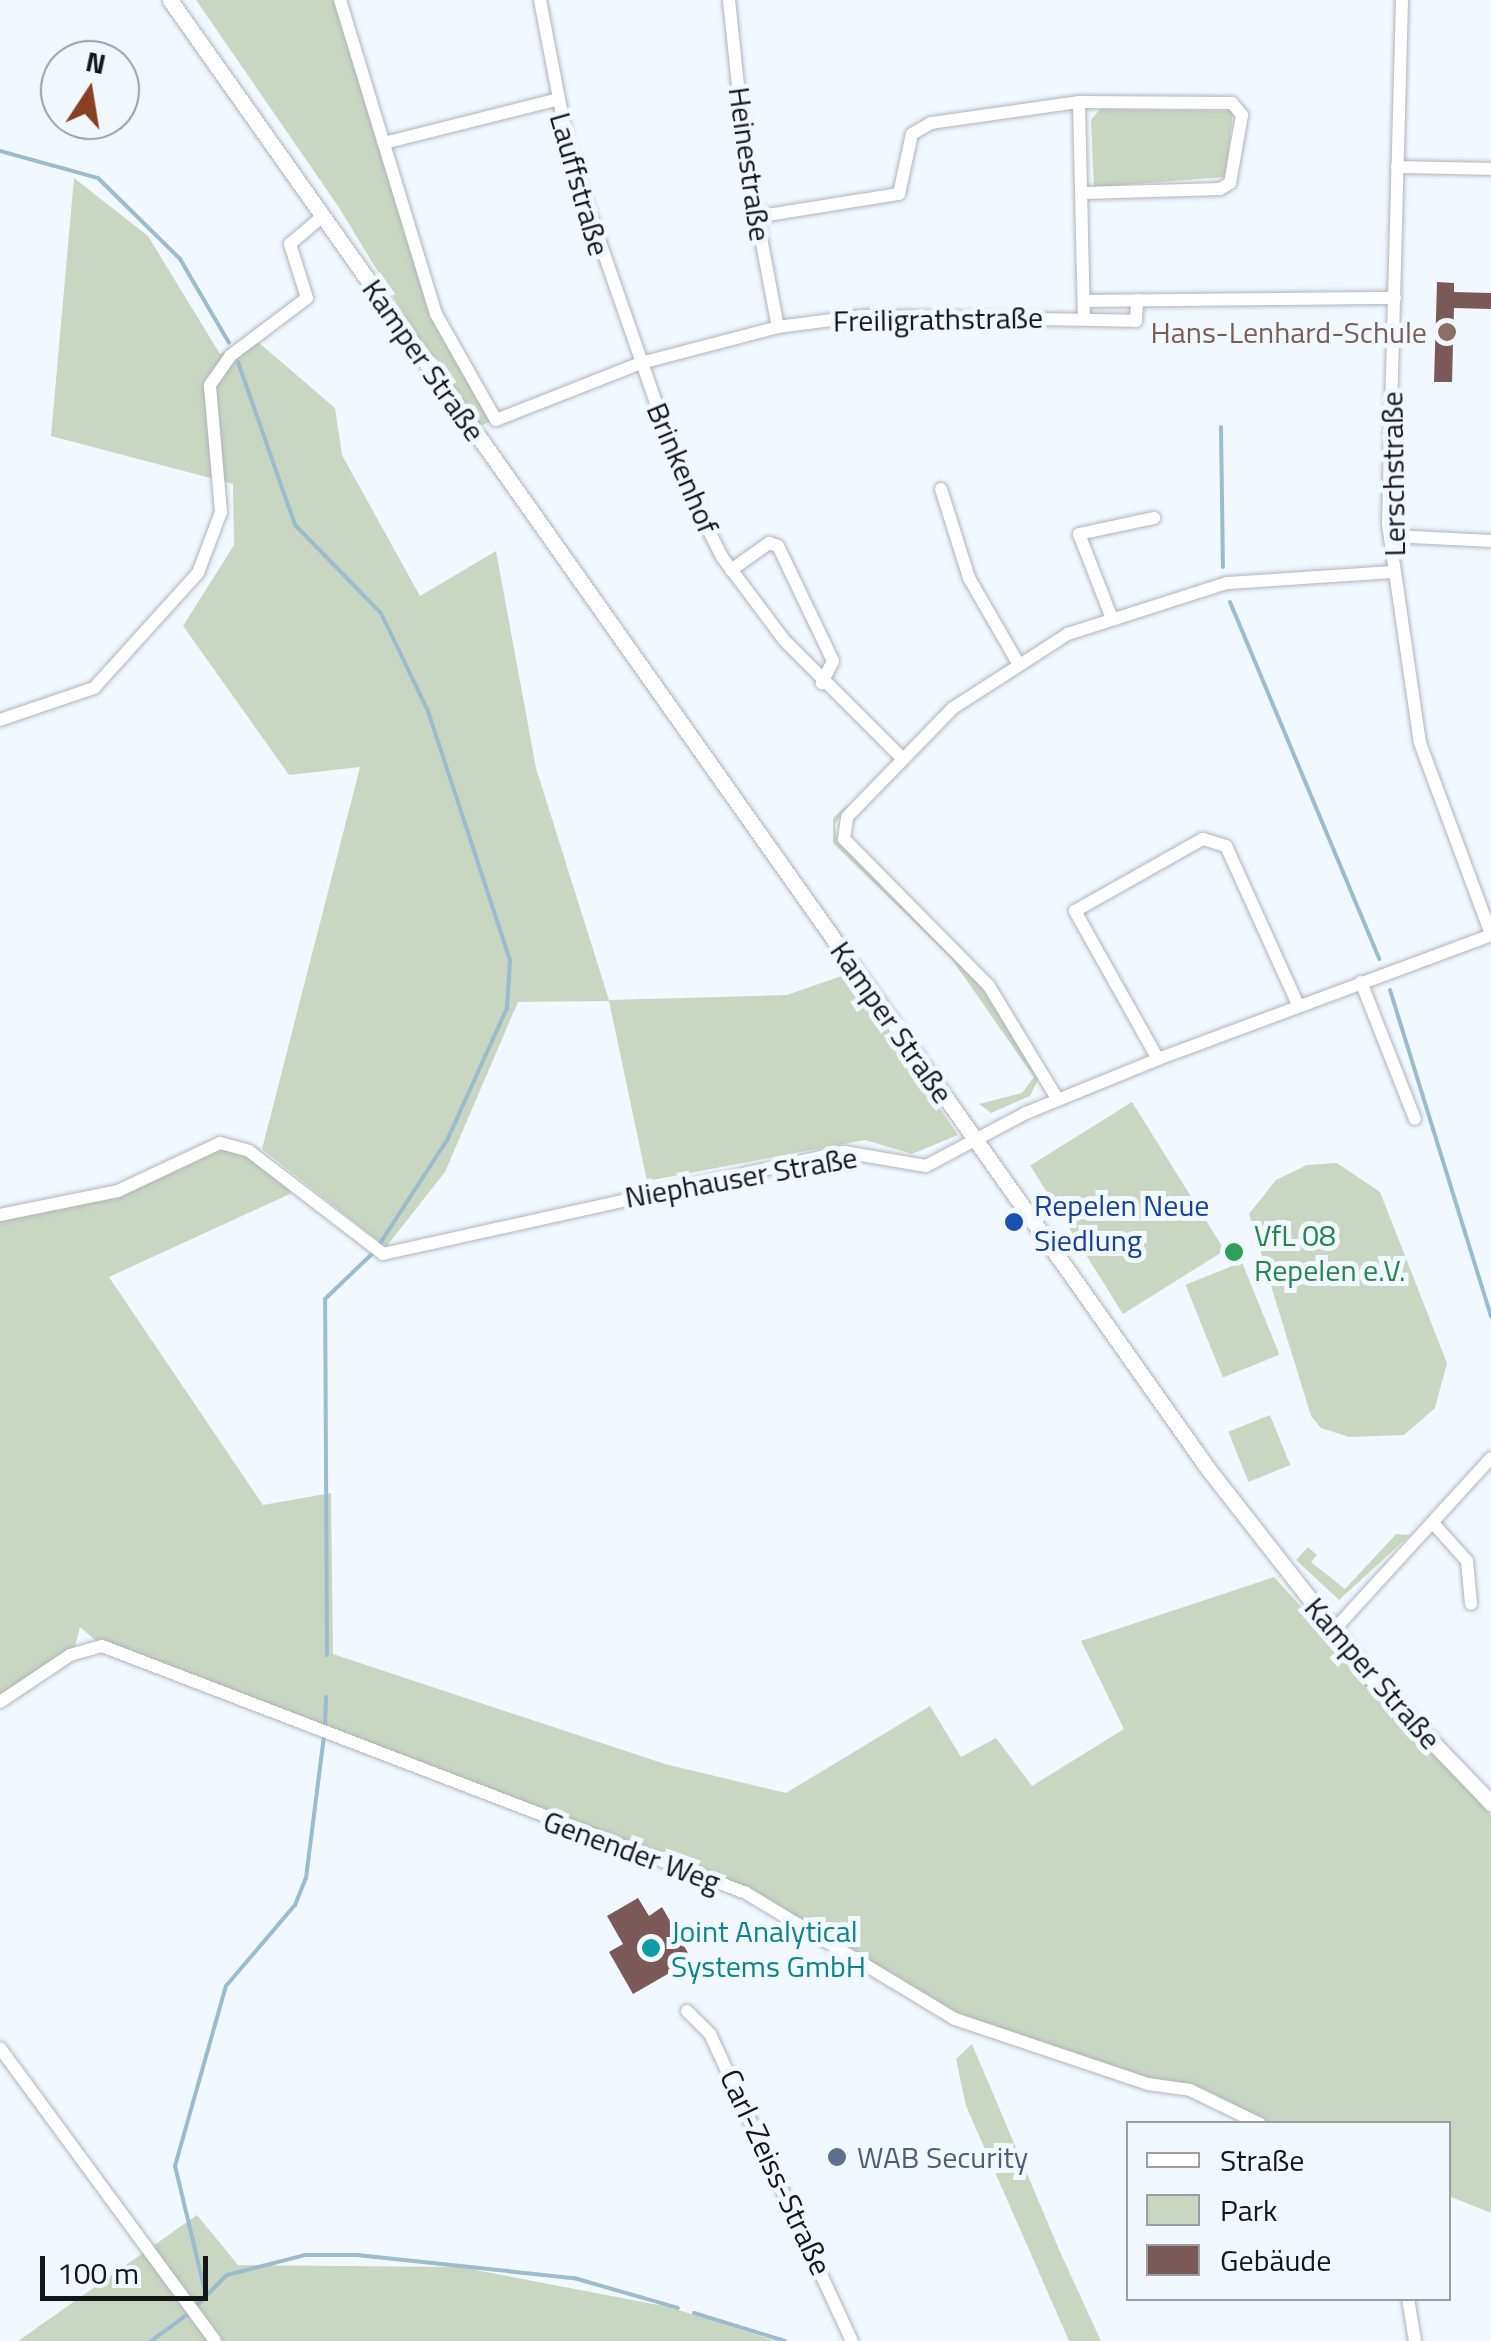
<!DOCTYPE html>
<html>
<head>
<meta charset="utf-8">
<style>
	body { margin:0 }
	#map { position:relative; width:1491px; height:2341px; overflow:hidden; background:#f2f8ff; font-family:"Titillium Web",sans-serif }
	div>[style] { position:absolute }
	.green>* { inset:0; background:#c9d7c2; transform-origin:0 0 }
	.stream>* { height:4px; margin:-2px; padding:0 2px; transform-origin:2px; border-radius:2px; background:#9bbbce }
	.building>* { inset:0; background:#7a5958 }
	.roads { filter:drop-shadow(0 0 2px #afb4bb) drop-shadow(0 0 2px #afb4bb) }
	.minor>* { height:12px; margin:-6px; padding:0 6px; transform-origin:6px; border-radius:6px; background:#fff }
	.major>* { height:15px; margin:-7.5px; padding:0 7.5px; transform-origin:7.5px; border-radius:7.5px; background:#fff }
	.dots>* { width:28px; height:28px; translate:-50% -50%; box-sizing:border-box; border:5px solid #f2f8ff; border-radius:50% }
	span { translate:-50% -50%; white-space:nowrap; text-align:center; line-height:1.15; -webkit-text-stroke:10px #f2f8ff; paint-order:stroke }
	.street-label { font-size:30px; color:#141619 }
	.education-label { font-size:30px; color:#785e54 }
	.right { translate:-100% -50%; text-align:right }
	.transit-label { font-size:30px; color:#164399 }
	.left { translate:0 -50%; text-align:left }
	.leisure-label { font-size:30px; color:#27864d }
	.culture-label { font-size:30px; color:#0d838f }
	.service-label { font-size:30px; color:#4e5e75 }
	.legend { position:absolute; left:1126px; top:2121px; width:325px; height:180px; box-sizing:border-box; background:#f2f8ff; border:2px solid #999ea3; margin:0; padding:12px 18px; list-style:none; font-size:30px; color:#141619 }
	.legend li { display:flex; align-items:center; gap:20px; height:50px }
	.legend b { width:50px; border:2px solid #999ea3 }
	.north { position:absolute; left:40px; top:40px; width:100px; height:100px; box-sizing:border-box; background:#f2f8ff; border:2px solid #999ea3; border-radius:50%; rotate:12deg; font-size:28px; font-weight:700; line-height:40px; text-align:center; color:#141619 }
	.north::after { content:''; display:block; margin:auto; width:35px; height:45px; background:#884022; clip-path:polygon(50% 0,100% 100%,50% 72%,0 100%) }
	.scale { position:absolute; left:40px; top:2256px; width:168px; height:45px; box-sizing:border-box; border:5px solid #141619; border-top:0; padding-left:12px; font-size:30px; line-height:35px; white-space:nowrap; color:#141619; -webkit-text-stroke:8px #f2f8ff; paint-order:stroke }
</style>
</head>
<body>
<div id="map">
	<div class="green">
		<div style="clip-path:polygon(196px 0,343px 0,418px 267px,496px 420px,473px 428px,338px 206px)"></div>
		<div style="clip-path:polygon(1100px 109px,1233px 111px,1226px 177px,1094px 187px,1091px 120px)"></div>
		<div style="clip-path:polygon(74px 178px,148px 236px,220px 354px,251px 336px,335px 408px,342px 455px,420px 596px,496px 551px,536px 768px,609px 1000px,787px 995px,847px 974px,958px 1135px,912px 1154px,865px 1140px,647px 1181px,609px 1001px,518px 1002px,445px 1172px,386px 1247px,262px 1149px,360px 767px,289px 775px,183px 626px,234px 545px,233px 484px,51px 436px)"></div>
		<div style="clip-path:polygon(849px 804px,835px 824px,837px 841px,978px 981px,1039px 1078px,1030px 1096px,991px 1113px,979px 1104px,1022px 1093px,1034px 1077px,951px 958px,833px 843px,833px 818px)"></div>
		<div style="left:1132px;top:1102px;width:175px;height:120px;rotate:58deg"></div>
		<div style="clip-path:polygon(219px 1145px,249px 1153px,292px 1193px,109px 1277px,263px 1505px,331px 1493px,333px 1654px,665px 1764px,786px 1793px,930px 1706px,961px 1757px,996px 1738px,1032px 1786px,1124px 1729px,1081px 1641px,1274px 1577px,1491px 1815px,1491px 2213px,1449px 2196px,1448px 2124px,1260px 2123px,1190px 2090px,1148px 2084px,955px 2019px,787px 1911px,102px 1646px,80px 1627px,75px 1647px,0 1697px,0 1218px,126px 1191px)"></div>
		<div style="clip-path:polygon(1337px 1163px,1380px 1192px,1447px 1363px,1435px 1408px,1404px 1435px,1349px 1437px,1321px 1428px,1311px 1416px,1249px 1214px,1276px 1180px,1307px 1165px)"></div>
		<div style="left:1242px;top:1262px;width:100px;height:61px;rotate:68deg"></div>
		<div style="left:1270px;top:1415px;width:54px;height:45px;rotate:68deg"></div>
		<div style="clip-path:polygon(1396px 1534px,1410px 1535px,1339px 1600px,1296px 1560px,1308px 1547px,1317px 1555px,1311px 1562px,1345px 1589px)"></div>
		<div style="clip-path:polygon(972px 2044px,1061px 2254px,1101px 2341px,1069px 2341px,966px 2106px,956px 2059px)"></div>
		<div style="clip-path:polygon(197px 2215px,238px 2265px,460px 2267px,669px 2307px,776px 2341px,18px 2341px)"></div>
	</div>
	<div class="stream">
		<div style="left:0;top:151px;width:102px;rotate:15.4deg"></div>
		<div style="left:98px;top:178px;width:115px;rotate:44.6deg"></div>
		<div style="left:180px;top:259px;width:97px;rotate:59.7deg"></div>
		<div style="left:238px;top:362px;width:173px;rotate:70.7deg"></div>
		<div style="left:295px;top:525px;width:123px;rotate:45.7deg"></div>
		<div style="left:381px;top:613px;width:109px;rotate:64.4deg"></div>
		<div style="left:428px;top:711px;width:263px;rotate:71.8deg"></div>
		<div style="left:510px;top:961px;width:47px;rotate:93.7deg"></div>
		<div style="left:507px;top:1008px;width:145px;rotate:114.4deg"></div>
		<div style="left:447px;top:1140px;width:125px;rotate:122.9deg"></div>
		<div style="left:1221px;top:427px;width:140px;rotate:89.2deg"></div>
		<div style="left:1230px;top:602px;width:387px;rotate:67.3deg"></div>
		<div style="left:1390px;top:990px;width:342px;rotate:72.8deg"></div>
		<div style="left:327px;top:1655px;width:356px;rotate:-90.3deg"></div>
		<div style="left:325px;top:1299px;width:65px;rotate:-43.8deg"></div>
		<div style="left:325px;top:1727px;width:30px;rotate:-88deg"></div>
		<div style="left:206px;top:2295px;width:133px;rotate:-103.5deg"></div>
		<div style="left:175px;top:2166px;width:187px;rotate:-74.2deg"></div>
		<div style="left:226px;top:1986px;width:106px;rotate:-49.6deg"></div>
		<div style="left:295px;top:1905px;width:29px;rotate:-68deg"></div>
		<div style="left:306px;top:1878px;width:143px;rotate:-82.8deg"></div>
		<div style="left:195px;top:2307px;width:45px;rotate:-45deg"></div>
		<div style="left:227px;top:2275px;width:81px;rotate:-14.4deg"></div>
		<div style="left:305px;top:2255px;width:52px"></div>
		<div style="left:357px;top:2255px;width:218px;rotate:6.1deg"></div>
		<div style="left:574px;top:2278px;width:108px;rotate:16.1deg"></div>
		<div style="left:694px;top:2313px;width:95px;rotate:17.1deg"></div>
		<div style="left:151px;top:2341px;width:46px;rotate:-36.1deg"></div>
	</div>
	<div class="building">
		<div style="clip-path:polygon(1437px 282px,1454px 283px,1454px 292px,1491px 293px,1491px 309px,1454px 308px,1452px 382px,1434px 382px)"></div>
		<div style="clip-path:polygon(638px 1898px,649px 1916px,662px 1907px,692px 1960px,633px 1994px,609px 1952px,623px 1944px,607px 1916px)"></div>
	</div>
	<div class="roads">
		<div class="minor">
			<div style="left:340px;top:0;width:328px;rotate:73deg"></div>
			<div style="left:436px;top:314px;width:122px;rotate:60.5deg"></div>
			<div style="left:496px;top:420px;width:156px;rotate:-21.5deg"></div>
			<div style="left:641px;top:363px;width:142px;rotate:-14.7deg"></div>
			<div style="left:778px;top:327px;width:86px;rotate:-7.4deg"></div>
			<div style="left:863px;top:316px;width:273px;rotate:1deg"></div>
			<div style="left:1136px;top:321px;width:21px;rotate:-87deg"></div>
			<div style="left:540px;top:0;width:159px;rotate:79.1deg"></div>
			<div style="left:570px;top:156px;width:340px;rotate:70.8deg"></div>
			<div style="left:682px;top:477px;width:89px;rotate:63.4deg"></div>
			<div style="left:722px;top:557px;width:104px;rotate:53.2deg"></div>
			<div style="left:784px;top:640px;width:165px;rotate:45deg"></div>
			<div style="left:729px;top:0;width:154px;rotate:84deg"></div>
			<div style="left:745px;top:153px;width:177px;rotate:79.3deg"></div>
			<div style="left:1402px;top:0;width:524px;rotate:91.53deg"></div>
			<div style="left:1388px;top:524px;width:221px;rotate:81.7deg"></div>
			<div style="left:1420px;top:743px;width:204px;rotate:69.6deg"></div>
			<div style="left:1079px;top:102px;width:153px;rotate:0.4deg"></div>
			<div style="left:1232px;top:103px;width:16px;rotate:50deg"></div>
			<div style="left:1242px;top:115px;width:69px;rotate:100deg"></div>
			<div style="left:1230px;top:183px;width:12px;rotate:149deg"></div>
			<div style="left:1220px;top:189px;width:136px;rotate:178.3deg"></div>
			<div style="left:384px;top:143px;width:176px;rotate:-14.1deg"></div>
			<div style="left:1397px;top:167px;width:94px;rotate:1.2deg"></div>
			<div style="left:755px;top:217px;width:146px;rotate:-9.1deg"></div>
			<div style="left:899px;top:194px;width:61px;rotate:-77.8deg"></div>
			<div style="left:912px;top:134px;width:22px;rotate:-30deg"></div>
			<div style="left:931px;top:123px;width:149px;rotate:-8.1deg"></div>
			<div style="left:1079px;top:102px;width:217px;rotate:88.7deg"></div>
			<div style="left:1085px;top:301px;width:310px;rotate:-0.6deg"></div>
			<div style="left:941px;top:489px;width:93px;rotate:72.5deg"></div>
			<div style="left:969px;top:578px;width:96px;rotate:60deg"></div>
			<div style="left:1392px;top:536px;width:99px;rotate:2.9deg"></div>
			<div style="left:731px;top:570px;width:47px;rotate:-35.4deg"></div>
			<div style="left:769px;top:543px;width:9px;rotate:18deg"></div>
			<div style="left:778px;top:546px;width:127px;rotate:64.4deg"></div>
			<div style="left:833px;top:661px;width:25px;rotate:117deg"></div>
			<div style="left:1111px;top:616px;width:88px;rotate:-111.3deg"></div>
			<div style="left:1079px;top:534px;width:77px;rotate:-12deg"></div>
			<div style="left:0;top:720px;width:99px;rotate:-18.8deg"></div>
			<div style="left:94px;top:688px;width:155px;rotate:-47.9deg"></div>
			<div style="left:198px;top:573px;width:65px;rotate:-69.3deg"></div>
			<div style="left:221px;top:512px;width:127px;rotate:-95deg"></div>
			<div style="left:210px;top:385px;width:35px;rotate:-55deg"></div>
			<div style="left:230px;top:356px;width:96px;rotate:-37deg"></div>
			<div style="left:307px;top:298px;width:57px;rotate:-107.5deg"></div>
			<div style="left:290px;top:244px;width:43px;rotate:-40.3deg"></div>
			<div style="left:1361px;top:982px;width:147px;rotate:68.5deg"></div>
			<div style="left:1158px;top:1059px;width:170px;rotate:-119.3deg"></div>
			<div style="left:1075px;top:911px;width:147px;rotate:-29.4deg"></div>
			<div style="left:1203px;top:839px;width:24px;rotate:17deg"></div>
			<div style="left:1226px;top:846px;width:175px;rotate:65.6deg"></div>
			<div style="left:1058px;top:1100px;width:133px;rotate:-121.2deg"></div>
			<div style="left:989px;top:986px;width:206px;rotate:-134.6deg"></div>
			<div style="left:844px;top:839px;width:22px;rotate:-82deg"></div>
			<div style="left:847px;top:817px;width:152px;rotate:-45.8deg"></div>
			<div style="left:953px;top:708px;width:137px;rotate:-32.8deg"></div>
			<div style="left:1068px;top:634px;width:167px;rotate:-17.8deg"></div>
			<div style="left:1227px;top:583px;width:167px;rotate:-3.8deg"></div>
			<div style="left:0;top:1215px;width:120px;rotate:-11.5deg"></div>
			<div style="left:118px;top:1191px;width:113px;rotate:-25.2deg"></div>
			<div style="left:220px;top:1143px;width:30px;rotate:15deg"></div>
			<div style="left:249px;top:1151px;width:169px;rotate:37.5deg"></div>
			<div style="left:383px;top:1254px;width:472px;rotate:-12.5deg"></div>
			<div style="left:844px;top:1152px;width:83px;rotate:9.7deg"></div>
			<div style="left:926px;top:1166px;width:113px;rotate:-27.9deg"></div>
			<div style="left:1026px;top:1113px;width:143px;rotate:-22.2deg"></div>
			<div style="left:1158px;top:1059px;width:355px;rotate:-20.4deg"></div>
			<div style="left:1433px;top:1523px;width:51px;rotate:48.2deg"></div>
			<div style="left:1467px;top:1561px;width:43px;rotate:84.7deg"></div>
			<div style="left:1333px;top:1631px;width:234px;rotate:-47.6deg"></div>
			<div style="left:0;top:1702px;width:84px;rotate:-33.9deg"></div>
			<div style="left:70px;top:1655px;width:33px;rotate:-16deg"></div>
			<div style="left:102px;top:1646px;width:690px;rotate:20.98deg"></div>
			<div style="left:746px;top:1893px;width:244px;rotate:31.1deg"></div>
			<div style="left:955px;top:2019px;width:204px;rotate:18.6deg"></div>
			<div style="left:1148px;top:2084px;width:42px;rotate:8.1deg"></div>
			<div style="left:1190px;top:2090px;width:78px;rotate:25.9deg"></div>
			<div style="left:687px;top:2011px;width:33px;rotate:45deg"></div>
			<div style="left:710px;top:2034px;width:338px;rotate:65.2deg"></div>
			<div style="left:0;top:2048px;width:363px;rotate:53.7deg"></div>
			<div style="left:1408px;top:2298px;width:44px;rotate:80.8deg"></div>
		</div>
		<div class="major">
			<div style="left:170px;top:0;width:1800px;rotate:54.75deg"></div>
			<div style="left:1209px;top:1470px;width:265px;rotate:52deg"></div>
			<div style="left:1372px;top:1679px;width:172px;rotate:46.2deg"></div>
		</div>
	</div>
	<div class="dots">
		<div style="left:1447px;top:332px;background:#8d6e63"></div>
		<div style="left:1014px;top:1222px;background:#1a4fb4"></div>
		<div style="left:1234px;top:1252px;background:#2e9e5b"></div>
		<div style="left:651px;top:1948px;background:#0f9aa8"></div>
		<div style="left:837px;top:2157px;background:#5c6f8a"></div>
	</div>
	<div class="street-label">
		<span style="left:750px;top:164px;rotate:82deg">Heinestraße</span>
		<span style="left:580px;top:184px;rotate:74deg">Lauffstraße</span>
		<span style="left:938px;top:319px;rotate:-1deg">Freiligrathstraße</span>
		<span style="left:424px;top:360px;rotate:55deg">Kamper Straße</span>
		<span style="left:683px;top:468px;rotate:67deg">Brinkenhof</span>
		<span style="left:1393px;top:474px;rotate:-91deg">Lerschstraße</span>
		<span style="left:892px;top:1022px;rotate:55deg">Kamper Straße</span>
		<span style="left:741px;top:1177px;rotate:-10deg">Niephauser Straße</span>
		<span style="left:1373px;top:1673px;rotate:49deg">Kamper Straße</span>
		<span style="left:632px;top:1851px;rotate:20deg">Genender Weg</span>
		<span style="left:776px;top:2172px;rotate:65deg">Carl-Zeiss-Straße</span>
	</div>
	<div class="education-label">
		<span class="right" style="left:1427px;top:332px">Hans-Lenhard-Schule</span>
	</div>
	<div class="transit-label">
		<span class="left" style="left:1034px;top:1222px">Repelen Neue<br>Siedlung</span>
	</div>
	<div class="leisure-label">
		<span class="left" style="left:1254px;top:1252px">VfL 08<br>Repelen e.V.</span>
	</div>
	<div class="culture-label">
		<span class="left" style="left:671px;top:1948px">Joint Analytical<br>Systems GmbH</span>
	</div>
	<div class="service-label">
		<span class="left" style="left:857px;top:2157px">WAB Security</span>
	</div>
	<ul class="legend">
	<li><b style="height:12px;background:#fff"></b>Straße</li>
	<li><b style="height:28px;background:#c9d7c2"></b>Park</li>
	<li><b style="height:28px;background:#7a5958"></b>Gebäude</li>
	</ul>
	<div class="north">N</div>
	<div class="scale">100 m</div>
</div>
</body>
</html>
